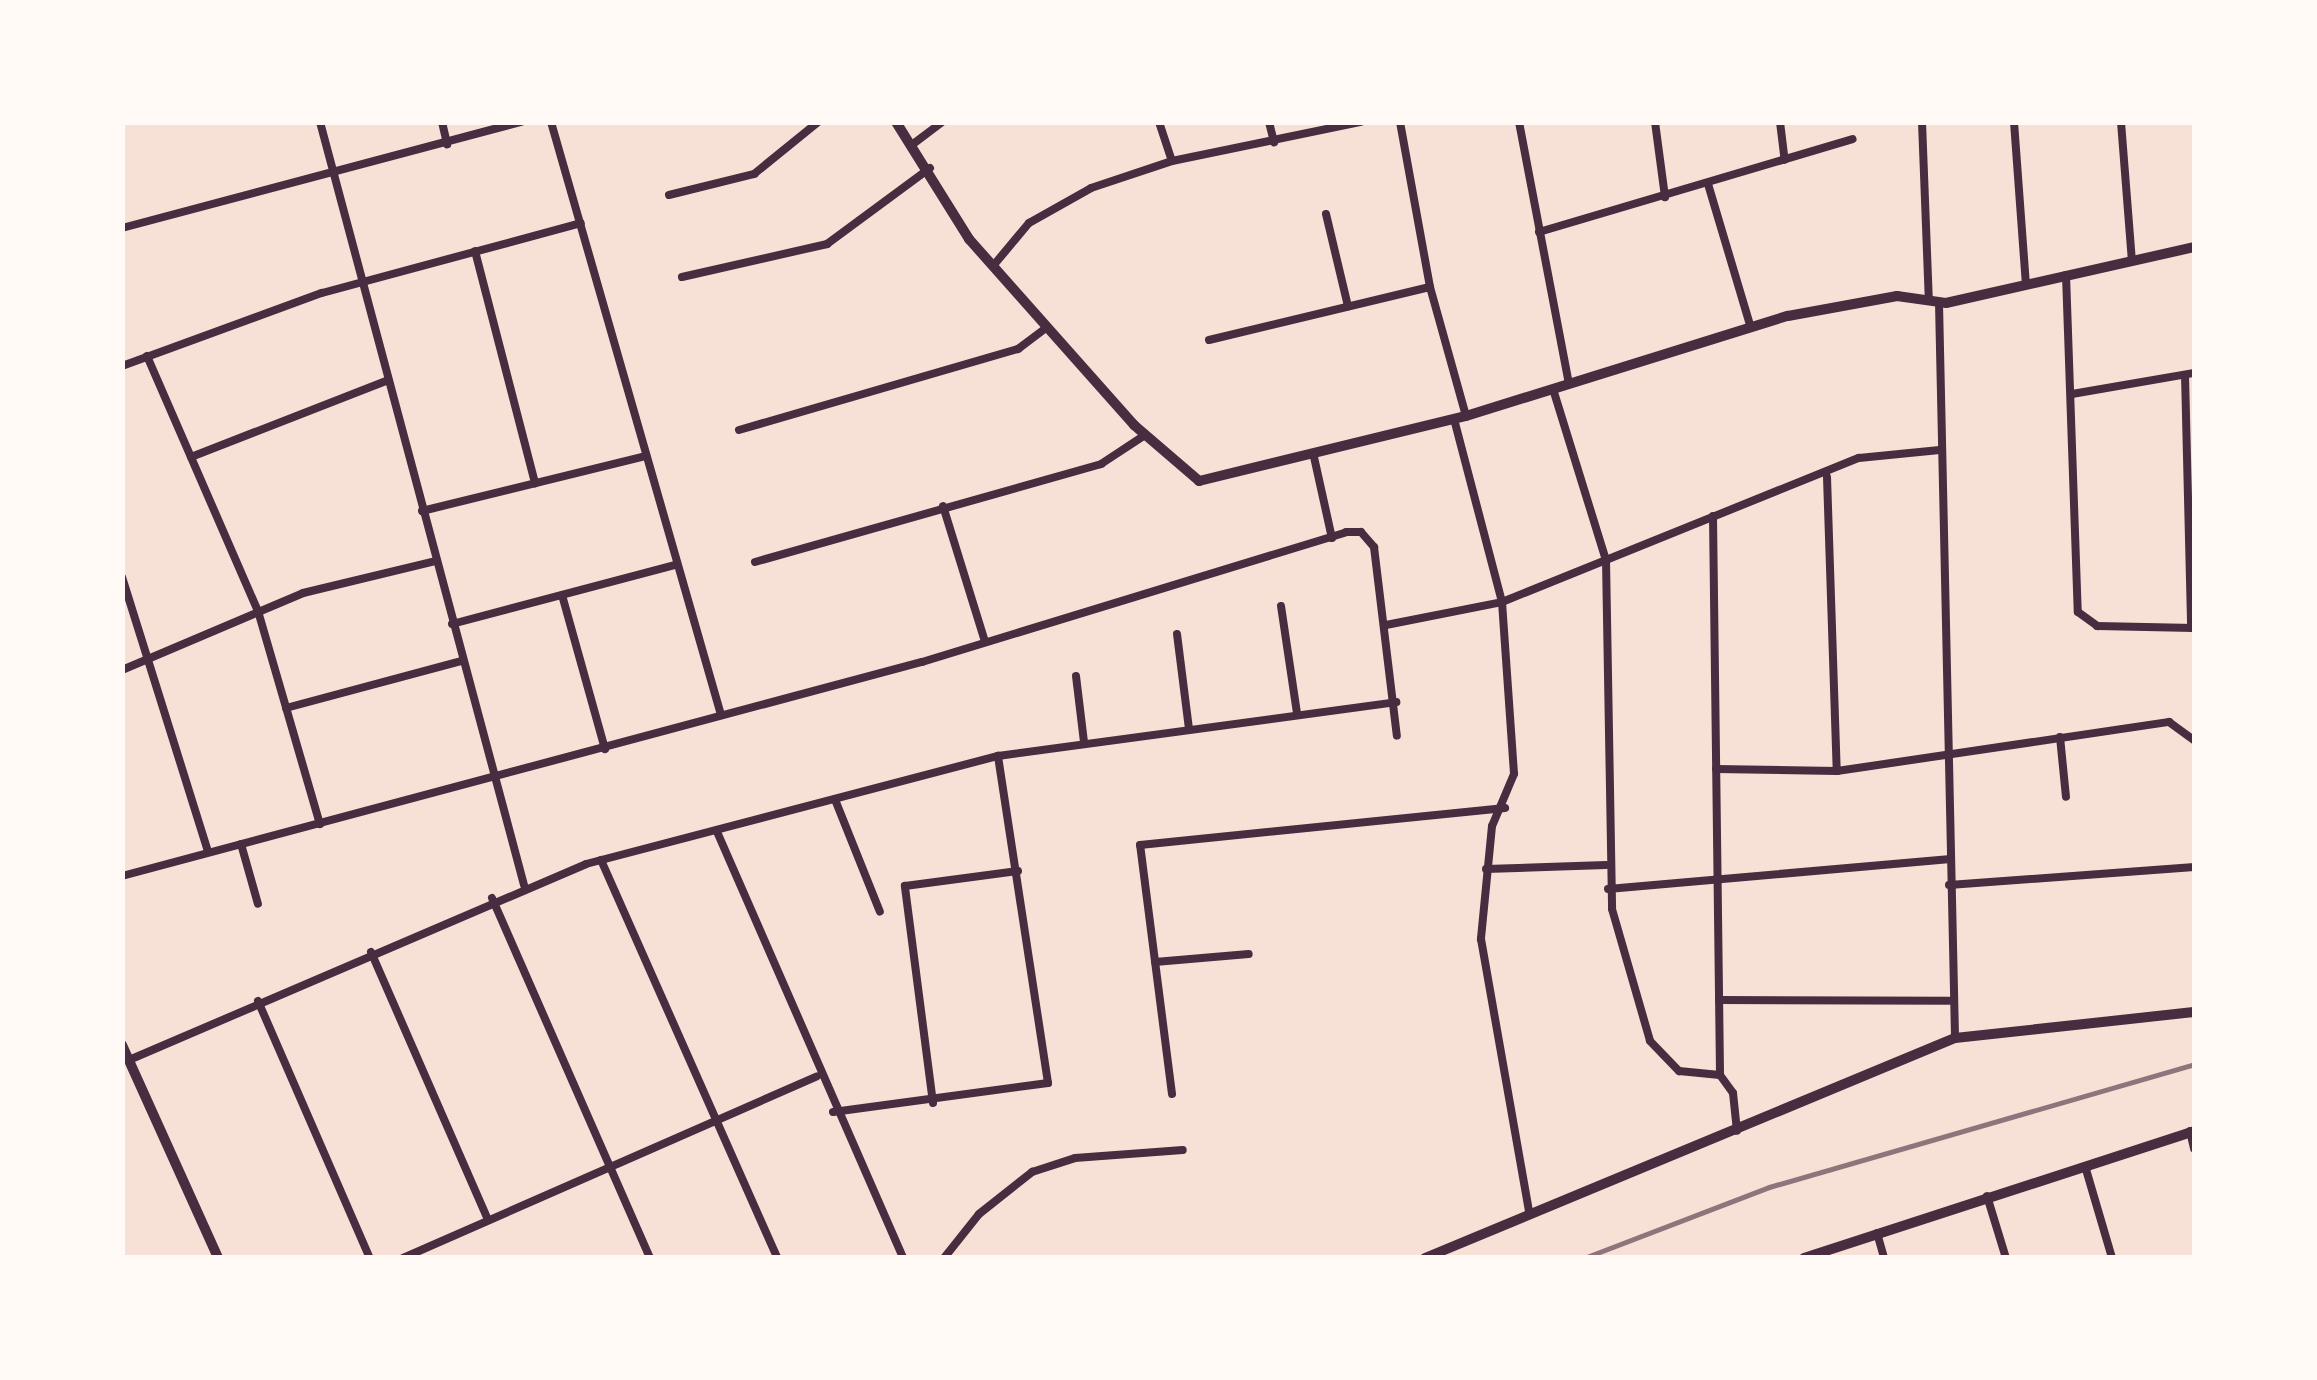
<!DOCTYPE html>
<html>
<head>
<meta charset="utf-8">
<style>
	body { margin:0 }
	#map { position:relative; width:2317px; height:1380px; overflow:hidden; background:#f7e1d7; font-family:"Titillium Web",sans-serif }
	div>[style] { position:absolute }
	.minor>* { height:8px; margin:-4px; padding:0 4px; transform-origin:4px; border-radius:4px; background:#4a2c40 }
	.tertiary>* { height:10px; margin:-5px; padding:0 5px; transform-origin:5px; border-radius:5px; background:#4a2c40 }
	.rail>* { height:5px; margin:-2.5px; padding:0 2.5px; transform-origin:2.5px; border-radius:2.5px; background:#8f747c }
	span { translate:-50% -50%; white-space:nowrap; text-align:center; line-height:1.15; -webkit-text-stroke:10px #fffaf5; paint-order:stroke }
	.frame { position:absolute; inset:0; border:125px solid #fffaf5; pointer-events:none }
</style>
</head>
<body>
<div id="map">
	<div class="minor">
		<div style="left:320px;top:122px;width:790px;rotate:75.03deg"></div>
		<div style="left:442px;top:122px;width:23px;rotate:77deg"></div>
		<div style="left:551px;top:122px;width:617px;rotate:74deg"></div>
		<div style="left:1159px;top:122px;width:41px;rotate:71.6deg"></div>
		<div style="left:1269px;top:122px;width:21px;rotate:76deg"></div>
		<div style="left:1400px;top:122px;width:168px;rotate:79.7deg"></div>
		<div style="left:1430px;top:287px;width:134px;rotate:74.4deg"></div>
		<div style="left:1519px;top:122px;width:267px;rotate:79.2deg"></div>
		<div style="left:1655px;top:122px;width:76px;rotate:82.4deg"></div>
		<div style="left:1780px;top:122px;width:38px;rotate:83deg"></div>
		<div style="left:1922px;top:122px;width:179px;rotate:87.8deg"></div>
		<div style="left:2014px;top:122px;width:163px;rotate:85.8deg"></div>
		<div style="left:2121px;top:122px;width:139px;rotate:85.5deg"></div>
		<div style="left:913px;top:144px;width:36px;rotate:-37deg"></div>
		<div style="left:1708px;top:184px;width:150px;rotate:73.4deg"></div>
		<div style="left:669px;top:195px;width:88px;rotate:-13.9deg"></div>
		<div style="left:754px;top:174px;width:82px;rotate:-39.1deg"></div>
		<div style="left:1326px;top:214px;width:95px;rotate:76.6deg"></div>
		<div style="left:122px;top:228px;width:413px;rotate:-14.9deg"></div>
		<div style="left:1539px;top:232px;width:327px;rotate:-16.5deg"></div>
		<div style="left:475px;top:251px;width:240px;rotate:75.5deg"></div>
		<div style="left:993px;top:266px;width:56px;rotate:-50.1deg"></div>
		<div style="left:1029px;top:223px;width:71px;rotate:-29.4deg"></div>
		<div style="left:1091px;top:188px;width:85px;rotate:-18.4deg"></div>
		<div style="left:1172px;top:161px;width:193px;rotate:-11.7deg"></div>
		<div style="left:2066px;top:275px;width:337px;rotate:88deg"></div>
		<div style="left:2078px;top:612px;width:24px;rotate:36deg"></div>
		<div style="left:2097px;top:626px;width:97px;rotate:1.2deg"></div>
		<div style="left:682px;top:277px;width:149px;rotate:-12.8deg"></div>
		<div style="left:827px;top:244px;width:128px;rotate:-36.4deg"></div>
		<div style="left:1939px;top:303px;width:735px;rotate:88.75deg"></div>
		<div style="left:1209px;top:340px;width:227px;rotate:-13.5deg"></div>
		<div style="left:147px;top:356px;width:278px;rotate:66.5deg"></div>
		<div style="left:258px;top:611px;width:222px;rotate:73.8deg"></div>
		<div style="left:122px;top:366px;width:213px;rotate:-20.1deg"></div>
		<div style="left:322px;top:293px;width:268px;rotate:-15.1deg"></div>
		<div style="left:2185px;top:375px;width:253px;rotate:88.6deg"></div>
		<div style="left:1553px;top:389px;width:179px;rotate:72.8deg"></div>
		<div style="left:1606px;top:560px;width:349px;rotate:89deg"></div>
		<div style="left:1612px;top:909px;width:137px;rotate:73.9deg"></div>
		<div style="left:1650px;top:1041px;width:42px;rotate:46deg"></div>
		<div style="left:1679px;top:1071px;width:41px;rotate:5.6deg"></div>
		<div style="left:1720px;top:1075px;width:22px;rotate:54deg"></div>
		<div style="left:1733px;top:1093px;width:38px;rotate:84deg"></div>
		<div style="left:2072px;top:394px;width:124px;rotate:-9.8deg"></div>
		<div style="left:1454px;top:419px;width:189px;rotate:75.3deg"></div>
		<div style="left:1502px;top:602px;width:172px;rotate:86deg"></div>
		<div style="left:1514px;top:774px;width:56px;rotate:112.9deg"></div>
		<div style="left:1492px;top:826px;width:114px;rotate:95.6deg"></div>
		<div style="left:1481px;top:939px;width:276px;rotate:80deg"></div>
		<div style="left:739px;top:430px;width:291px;rotate:-16.2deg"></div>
		<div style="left:1018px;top:349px;width:36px;rotate:-37deg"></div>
		<div style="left:191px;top:457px;width:212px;rotate:-21.3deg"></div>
		<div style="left:1314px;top:457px;width:83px;rotate:77.5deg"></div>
		<div style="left:1827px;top:477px;width:294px;rotate:88.1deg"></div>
		<div style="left:943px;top:506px;width:142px;rotate:72.8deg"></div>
		<div style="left:422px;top:511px;width:231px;rotate:-13.8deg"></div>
		<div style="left:1713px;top:516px;width:559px;rotate:89.28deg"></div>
		<div style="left:755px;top:562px;width:360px;rotate:-15.8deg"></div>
		<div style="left:1101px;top:464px;width:53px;rotate:-33.4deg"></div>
		<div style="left:122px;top:577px;width:288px;rotate:72.6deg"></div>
		<div style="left:562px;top:595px;width:160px;rotate:74.4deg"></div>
		<div style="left:1281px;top:606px;width:108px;rotate:81.5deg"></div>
		<div style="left:452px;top:624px;width:232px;rotate:-14.8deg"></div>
		<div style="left:1386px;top:625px;width:118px;rotate:-11.2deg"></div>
		<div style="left:1502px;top:602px;width:385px;rotate:-22deg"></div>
		<div style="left:1859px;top:458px;width:81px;rotate:-5.6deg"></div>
		<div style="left:1177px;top:634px;width:96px;rotate:82.8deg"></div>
		<div style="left:122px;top:670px;width:197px;rotate:-23deg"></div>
		<div style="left:303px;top:593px;width:136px;rotate:-13.6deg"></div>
		<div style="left:1076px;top:676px;width:66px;rotate:83.1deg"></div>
		<div style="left:286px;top:708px;width:182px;rotate:-15deg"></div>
		<div style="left:2060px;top:737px;width:60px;rotate:84.3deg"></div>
		<div style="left:1716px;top:769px;width:121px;rotate:0.9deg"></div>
		<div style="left:1837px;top:771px;width:336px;rotate:-8.4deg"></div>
		<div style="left:2169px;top:722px;width:31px;rotate:36deg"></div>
		<div style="left:836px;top:802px;width:118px;rotate:68.2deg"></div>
		<div style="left:718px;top:834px;width:463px;rotate:66.4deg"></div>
		<div style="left:241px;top:844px;width:62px;rotate:74.2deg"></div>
		<div style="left:601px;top:860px;width:435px;rotate:66.1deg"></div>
		<div style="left:1486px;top:869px;width:120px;rotate:-1.9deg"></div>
		<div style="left:122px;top:876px;width:828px;rotate:-14.98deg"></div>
		<div style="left:922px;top:662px;width:443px;rotate:-17deg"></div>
		<div style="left:1346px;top:532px;width:15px"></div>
		<div style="left:1361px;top:532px;width:20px;rotate:49deg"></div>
		<div style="left:1374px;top:547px;width:190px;rotate:83.1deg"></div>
		<div style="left:1949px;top:885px;width:246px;rotate:-4.2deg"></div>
		<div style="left:1608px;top:889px;width:341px;rotate:-5deg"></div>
		<div style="left:492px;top:898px;width:393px;rotate:66.3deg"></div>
		<div style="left:371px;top:952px;width:290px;rotate:66.4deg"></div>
		<div style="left:1155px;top:962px;width:94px;rotate:-4.9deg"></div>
		<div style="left:1719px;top:1000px;width:230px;rotate:0.2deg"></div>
		<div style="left:258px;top:1001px;width:280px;rotate:66.5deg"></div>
		<div style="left:129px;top:1060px;width:497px;rotate:-23.2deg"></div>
		<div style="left:586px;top:864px;width:426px;rotate:-14.7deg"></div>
		<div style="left:998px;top:756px;width:402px;rotate:-7.7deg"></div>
		<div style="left:1172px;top:1094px;width:251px;rotate:-97.3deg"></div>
		<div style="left:1140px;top:845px;width:367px;rotate:-5.8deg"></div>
		<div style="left:933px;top:1103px;width:219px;rotate:-97.4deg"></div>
		<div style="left:905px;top:886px;width:114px;rotate:-7.6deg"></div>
		<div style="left:833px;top:1112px;width:217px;rotate:-7.7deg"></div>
		<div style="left:1048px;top:1083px;width:331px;rotate:-98.7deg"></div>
		<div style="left:2190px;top:1131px;width:18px;rotate:77deg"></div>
		<div style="left:2085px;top:1166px;width:96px;rotate:73.6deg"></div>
		<div style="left:1987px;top:1196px;width:65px;rotate:73deg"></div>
		<div style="left:1877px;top:1233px;width:26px;rotate:74deg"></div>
		<div style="left:403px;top:1258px;width:452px;rotate:-23.7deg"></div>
		<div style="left:944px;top:1258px;width:56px;rotate:-51.5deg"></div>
		<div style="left:979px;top:1214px;width:68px;rotate:-38.4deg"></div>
		<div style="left:1032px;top:1172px;width:45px;rotate:-18deg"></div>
		<div style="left:1075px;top:1158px;width:108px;rotate:-4.2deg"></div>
	</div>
	<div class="tertiary">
		<div style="left:896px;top:122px;width:138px;rotate:58deg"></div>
		<div style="left:969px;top:239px;width:249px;rotate:48.4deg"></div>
		<div style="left:1134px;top:425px;width:86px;rotate:40.7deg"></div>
		<div style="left:1199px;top:481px;width:275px;rotate:-13.7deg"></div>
		<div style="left:1466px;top:416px;width:337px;rotate:-17.3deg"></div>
		<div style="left:1788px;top:316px;width:111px;rotate:-10.4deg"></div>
		<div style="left:1897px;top:296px;width:49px;rotate:8.1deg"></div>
		<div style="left:1946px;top:303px;width:254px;rotate:-12.7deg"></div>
		<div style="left:122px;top:1045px;width:234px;rotate:65.7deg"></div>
		<div style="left:1425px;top:1258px;width:574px;rotate:-22.54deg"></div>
		<div style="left:1955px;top:1038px;width:240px;rotate:-6.2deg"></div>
		<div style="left:1804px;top:1258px;width:410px;rotate:-18deg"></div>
	</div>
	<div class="rail">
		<div style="left:1584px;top:1258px;width:198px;rotate:-21deg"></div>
		<div style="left:1769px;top:1187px;width:442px;rotate:-16.1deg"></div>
	</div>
	<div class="frame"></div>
</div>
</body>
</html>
